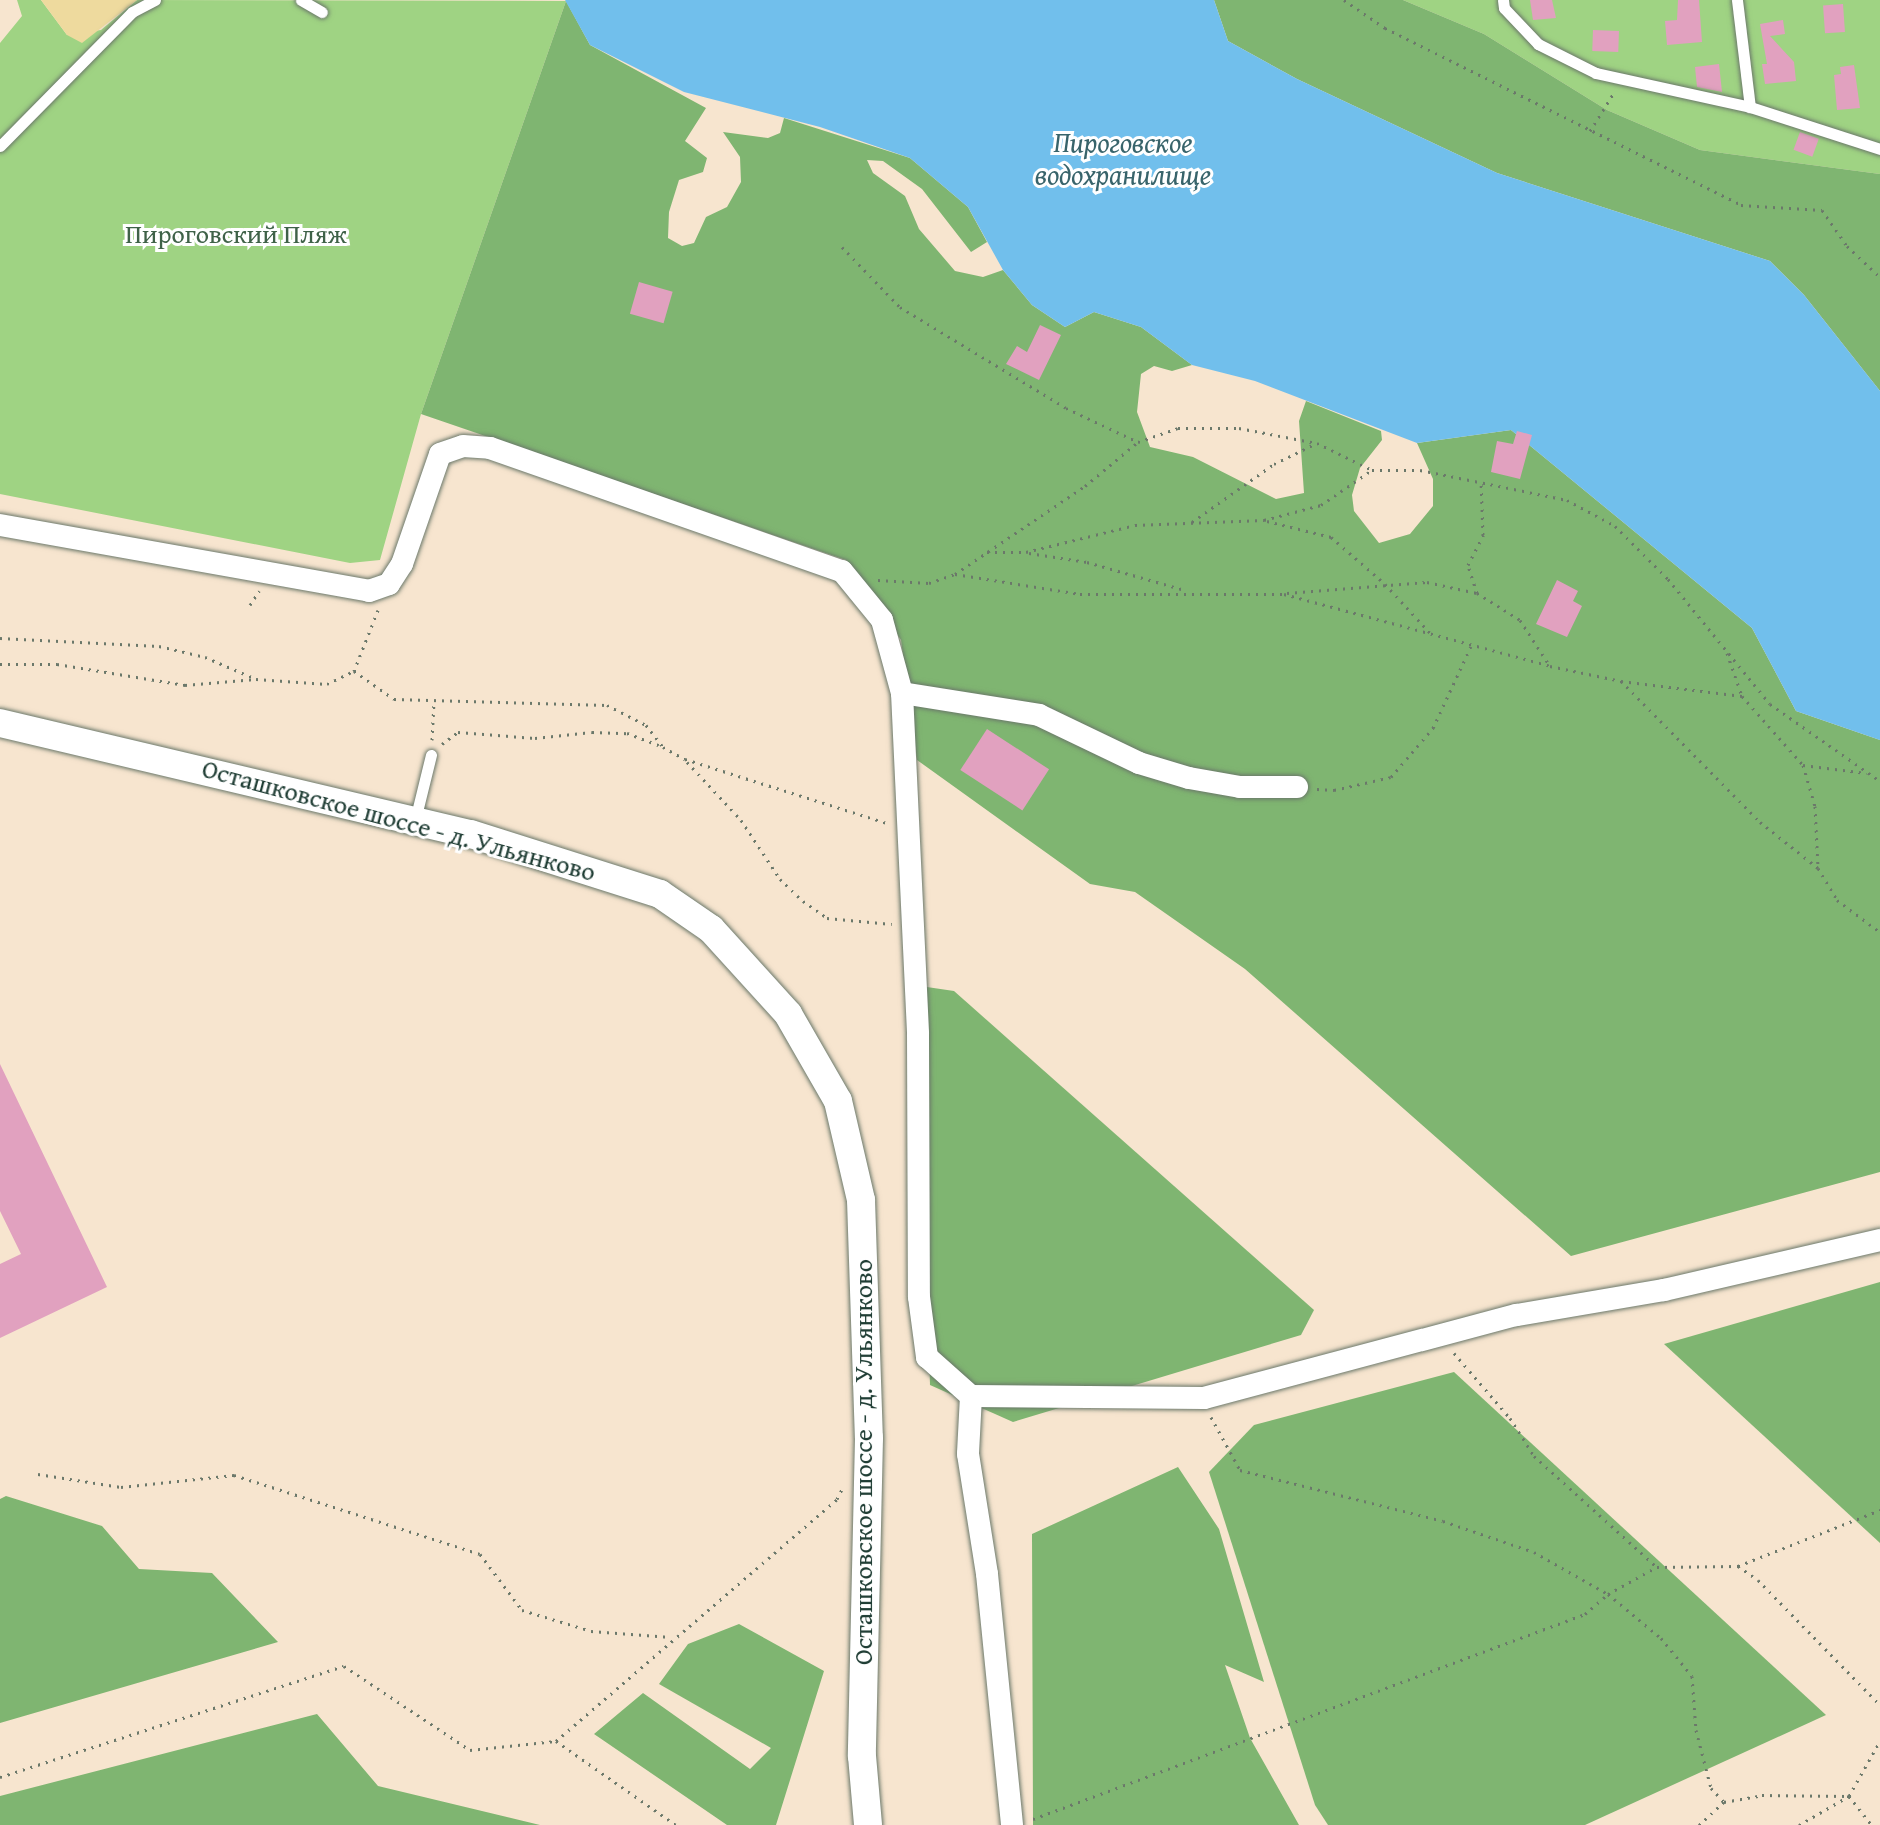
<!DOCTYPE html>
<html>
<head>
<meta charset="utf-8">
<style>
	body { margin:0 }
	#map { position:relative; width:1880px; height:1825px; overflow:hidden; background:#f7e5cf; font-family:"Gentium Book Plus",serif }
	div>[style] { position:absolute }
	.green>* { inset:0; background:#9fd383 }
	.forest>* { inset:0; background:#7fb571 }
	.sand>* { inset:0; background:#eeda9e }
	.water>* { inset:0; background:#71bfec }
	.building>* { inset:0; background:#e1a1bf; transform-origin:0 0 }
	.path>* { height:3px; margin-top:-1.5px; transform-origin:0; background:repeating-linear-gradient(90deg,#6b786a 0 2px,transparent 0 8px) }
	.roads { filter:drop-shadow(0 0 2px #6b786a) drop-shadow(0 0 2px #6b786a) }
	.service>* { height:11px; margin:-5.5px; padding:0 5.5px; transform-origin:5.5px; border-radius:5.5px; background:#fff }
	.minor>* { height:22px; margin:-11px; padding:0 11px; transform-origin:11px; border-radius:11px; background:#fff }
	.tertiary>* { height:28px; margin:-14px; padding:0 14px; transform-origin:14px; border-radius:14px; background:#fff }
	span { translate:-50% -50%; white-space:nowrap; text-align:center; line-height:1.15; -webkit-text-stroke:6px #fff; paint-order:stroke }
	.park-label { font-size:26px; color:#3f6248 }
	.street-label { font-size:26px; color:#1f3d34 }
	.water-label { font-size:28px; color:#38646b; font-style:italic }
</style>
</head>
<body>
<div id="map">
	<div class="green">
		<div style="clip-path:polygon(17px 0,41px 0,67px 35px,101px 30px,137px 0,566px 1px,421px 414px,380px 560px,350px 563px,0 494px,0 43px,22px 16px)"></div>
		<div style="clip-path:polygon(1403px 0,1880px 0,1880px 174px,1700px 150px,1607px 110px,1484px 34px)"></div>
	</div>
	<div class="forest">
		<div style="clip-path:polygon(1214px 0,1403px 0,1484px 34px,1607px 110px,1700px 150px,1880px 174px,1880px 391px,1804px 295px,1770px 261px,1497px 173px,1297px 79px,1228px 41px)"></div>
		<div style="clip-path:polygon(566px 1px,590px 45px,706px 108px,685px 141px,707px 158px,703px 172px,679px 180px,669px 212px,668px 238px,682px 246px,694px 243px,706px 217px,727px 207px,741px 182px,740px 157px,723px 132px,768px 138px,780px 133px,784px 118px,910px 158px,968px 207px,987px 242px,971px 252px,922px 189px,883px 161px,867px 160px,873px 173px,905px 196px,919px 229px,955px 271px,983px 277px,1003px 270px,1032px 305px,1065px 327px,1094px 312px,1141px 327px,1192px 365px,1172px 371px,1154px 366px,1141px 374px,1137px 412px,1150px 447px,1193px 457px,1276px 499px,1304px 493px,1299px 421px,1306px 401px,1381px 431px,1382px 440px,1360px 468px,1352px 495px,1354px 511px,1379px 543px,1410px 534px,1433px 506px,1433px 479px,1417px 443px,1511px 430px,1752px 628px,1796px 711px,1880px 740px,1880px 1172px,1571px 1256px,1245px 969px,1135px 892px,1090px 884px,917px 760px,901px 640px,846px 560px,421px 414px)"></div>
		<div style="clip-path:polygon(920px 986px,954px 991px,1314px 1310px,1301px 1335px,1013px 1422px,930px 1385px)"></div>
		<div style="clip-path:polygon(1880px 1282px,1880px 1543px,1664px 1344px)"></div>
		<div style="clip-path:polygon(1454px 1372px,1826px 1715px,1585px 1825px,1328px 1825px,1315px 1805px,1209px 1472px,1254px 1425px)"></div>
		<div style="clip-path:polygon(1178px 1467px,1219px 1529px,1264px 1682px,1225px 1665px,1250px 1738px,1299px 1825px,1033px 1825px,1032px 1534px)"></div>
		<div style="clip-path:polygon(6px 1496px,102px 1526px,139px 1569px,212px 1573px,278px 1642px,0 1723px,0 1499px)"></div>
		<div style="clip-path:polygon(739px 1624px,824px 1671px,776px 1825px,727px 1825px,594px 1734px,643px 1693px,750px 1769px,771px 1748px,659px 1684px,688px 1644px)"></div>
		<div style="clip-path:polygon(317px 1714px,378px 1786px,540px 1825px,0 1825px,0 1796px)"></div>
	</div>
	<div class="sand">
		<div style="clip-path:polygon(41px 0,137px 0,82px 43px,67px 35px)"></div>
	</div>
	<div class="water">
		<div style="clip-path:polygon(565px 0,1214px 0,1228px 41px,1297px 79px,1497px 173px,1770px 261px,1804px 295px,1880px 391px,1880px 740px,1796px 711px,1752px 628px,1511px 430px,1417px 443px,1255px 381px,1192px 365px,1141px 327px,1094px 312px,1065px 327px,1032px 305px,1003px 270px,968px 207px,910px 158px,820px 127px,684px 92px,590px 45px)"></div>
	</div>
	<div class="building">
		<div style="clip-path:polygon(1530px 0,1552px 0,1556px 18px,1533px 20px)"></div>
		<div style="clip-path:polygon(1678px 0,1699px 0,1702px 42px,1667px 45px,1665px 21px,1677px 20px)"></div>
		<div style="left:1843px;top:4px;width:28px;height:20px;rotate:86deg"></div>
		<div style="clip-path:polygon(1783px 20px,1785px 34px,1770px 36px,1794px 62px,1796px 81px,1765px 84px,1762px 64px,1767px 64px,1760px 24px)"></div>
		<div style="left:1593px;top:30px;width:26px;height:21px;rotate:2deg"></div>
		<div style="clip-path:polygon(1719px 64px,1722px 92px,1697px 87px,1695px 67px)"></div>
		<div style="clip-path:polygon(1854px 65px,1860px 108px,1837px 110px,1834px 75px,1841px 74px,1840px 67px)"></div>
		<div style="left:1800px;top:132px;width:20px;height:19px;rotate:20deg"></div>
		<div style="left:639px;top:282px;width:35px;height:33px;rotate:16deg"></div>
		<div style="clip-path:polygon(1040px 325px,1061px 335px,1039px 380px,1006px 364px,1017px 346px,1027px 352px)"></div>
		<div style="clip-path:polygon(1517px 431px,1532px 435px,1520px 479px,1491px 472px,1497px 441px,1513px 444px)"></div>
		<div style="clip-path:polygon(1557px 580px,1578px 591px,1573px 601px,1582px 606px,1567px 637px,1536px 624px)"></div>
		<div style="left:987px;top:729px;width:74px;height:49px;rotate:33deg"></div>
		<div style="clip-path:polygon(0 1064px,107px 1287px,0 1338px,0 1264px,21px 1254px,0 1211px)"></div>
	</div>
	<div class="path">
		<div style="left:1344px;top:0;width:50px;rotate:34.3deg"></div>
		<div style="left:1385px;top:28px;width:398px;rotate:26.4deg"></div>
		<div style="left:1741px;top:205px;width:81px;rotate:3.5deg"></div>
		<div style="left:1822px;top:210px;width:44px;rotate:55.2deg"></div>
		<div style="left:1847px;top:246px;width:45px;rotate:43.2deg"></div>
		<div style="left:1590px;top:131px;width:47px;rotate:-58deg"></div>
		<div style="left:842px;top:247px;width:83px;rotate:46deg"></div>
		<div style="left:900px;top:307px;width:194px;rotate:31.3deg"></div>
		<div style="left:1066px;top:408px;width:80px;rotate:25.3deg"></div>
		<div style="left:1267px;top:521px;width:66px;rotate:14deg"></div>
		<div style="left:1331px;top:537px;width:72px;rotate:41deg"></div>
		<div style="left:1385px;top:584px;width:71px;rotate:47.3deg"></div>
		<div style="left:1192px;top:522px;width:100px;rotate:-35.3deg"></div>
		<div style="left:1274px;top:464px;width:48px;rotate:-26deg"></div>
		<div style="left:987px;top:552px;width:39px"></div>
		<div style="left:1026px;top:552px;width:112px;rotate:-13.9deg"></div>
		<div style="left:1135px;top:525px;width:129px;rotate:-2.2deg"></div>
		<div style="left:1264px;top:520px;width:59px;rotate:-14.7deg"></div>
		<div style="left:1321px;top:505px;width:62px;rotate:-34.5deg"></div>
		<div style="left:1029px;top:553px;width:59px;rotate:8.8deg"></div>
		<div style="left:1087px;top:562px;width:98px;rotate:16deg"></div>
		<div style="left:955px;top:574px;width:127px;rotate:9.1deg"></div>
		<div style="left:1080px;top:594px;width:204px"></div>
		<div style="left:1284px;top:594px;width:276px;rotate:15.1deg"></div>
		<div style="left:1550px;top:666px;width:73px;rotate:11.9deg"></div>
		<div style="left:1621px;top:681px;width:122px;rotate:7.1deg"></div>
		<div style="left:878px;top:580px;width:51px;rotate:3.4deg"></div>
		<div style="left:929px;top:583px;width:28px;rotate:-19deg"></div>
		<div style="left:955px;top:574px;width:157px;rotate:-34.1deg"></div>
		<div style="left:1085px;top:486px;width:69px;rotate:-39.7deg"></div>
		<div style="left:1138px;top:442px;width:42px;rotate:-19.3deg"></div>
		<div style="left:1178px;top:428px;width:61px"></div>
		<div style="left:1239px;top:428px;width:79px;rotate:10.9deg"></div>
		<div style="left:1317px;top:443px;width:61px;rotate:26.1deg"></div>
		<div style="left:1372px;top:470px;width:48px"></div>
		<div style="left:1420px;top:470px;width:150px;rotate:11.5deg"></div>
		<div style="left:1567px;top:500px;width:55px;rotate:28.4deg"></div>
		<div style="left:1615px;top:526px;width:75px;rotate:45deg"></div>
		<div style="left:1668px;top:579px;width:161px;rotate:50.8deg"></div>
		<div style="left:1770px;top:704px;width:134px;rotate:35deg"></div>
		<div style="left:1287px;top:593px;width:140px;rotate:-4.5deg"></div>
		<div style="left:1427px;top:582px;width:51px;rotate:12.4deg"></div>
		<div style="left:1477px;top:593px;width:51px;rotate:32.1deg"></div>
		<div style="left:1520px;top:620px;width:55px;rotate:56.9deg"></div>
		<div style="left:1477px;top:593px;width:29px;rotate:-108deg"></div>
		<div style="left:1468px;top:565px;width:34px;rotate:-63deg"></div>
		<div style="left:1483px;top:535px;width:55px;rotate:-92.1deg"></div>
		<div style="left:250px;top:605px;width:17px;rotate:-57deg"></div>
		<div style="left:378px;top:610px;width:66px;rotate:111.5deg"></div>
		<div style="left:354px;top:671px;width:49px;rotate:35deg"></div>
		<div style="left:394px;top:699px;width:213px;rotate:1.6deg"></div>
		<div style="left:607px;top:705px;width:44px;rotate:27.1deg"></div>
		<div style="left:646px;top:725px;width:28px;rotate:52deg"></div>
		<div style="left:663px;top:747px;width:25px;rotate:29deg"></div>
		<div style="left:685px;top:759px;width:212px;rotate:17.6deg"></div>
		<div style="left:0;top:638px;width:159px;rotate:2.9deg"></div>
		<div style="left:159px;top:646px;width:47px;rotate:13.4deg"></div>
		<div style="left:205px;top:657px;width:53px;rotate:23.2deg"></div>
		<div style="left:1727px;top:653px;width:46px;rotate:70.8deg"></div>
		<div style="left:1742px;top:696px;width:92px;rotate:48.5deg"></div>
		<div style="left:1803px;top:765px;width:64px;rotate:7.2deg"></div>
		<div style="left:0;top:664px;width:57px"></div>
		<div style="left:57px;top:664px;width:130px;rotate:9.3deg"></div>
		<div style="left:185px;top:685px;width:71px;rotate:-4.8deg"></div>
		<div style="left:256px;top:679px;width:71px;rotate:4deg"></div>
		<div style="left:327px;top:684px;width:30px;rotate:-26deg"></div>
		<div style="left:1621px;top:681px;width:198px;rotate:45.4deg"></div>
		<div style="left:1760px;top:822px;width:74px;rotate:38.4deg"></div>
		<div style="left:432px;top:740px;width:36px;rotate:-87deg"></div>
		<div style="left:442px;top:744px;width:20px;rotate:-37deg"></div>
		<div style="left:458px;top:732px;width:77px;rotate:4.5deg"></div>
		<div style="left:535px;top:738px;width:57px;rotate:-6deg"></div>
		<div style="left:592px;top:732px;width:35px;rotate:2deg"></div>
		<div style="left:627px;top:733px;width:34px;rotate:21deg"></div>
		<div style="left:687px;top:762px;width:79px;rotate:47deg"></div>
		<div style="left:741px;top:820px;width:71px;rotate:56.5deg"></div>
		<div style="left:780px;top:879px;width:32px;rotate:44deg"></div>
		<div style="left:803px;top:901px;width:29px;rotate:35deg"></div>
		<div style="left:827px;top:918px;width:65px;rotate:5.3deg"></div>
		<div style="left:1803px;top:765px;width:43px;rotate:73.7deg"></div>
		<div style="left:1815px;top:806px;width:62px;rotate:87.2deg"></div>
		<div style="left:1818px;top:868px;width:37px;rotate:59deg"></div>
		<div style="left:1837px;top:900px;width:54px;rotate:36.7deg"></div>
		<div style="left:1317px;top:789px;width:17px;rotate:3deg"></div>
		<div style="left:1334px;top:790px;width:58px;rotate:-12.8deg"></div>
		<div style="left:1391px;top:777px;width:65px;rotate:-49.4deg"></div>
		<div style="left:1433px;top:728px;width:90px;rotate:-65.1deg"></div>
		<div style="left:1454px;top:1353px;width:86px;rotate:49.3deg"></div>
		<div style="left:1510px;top:1418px;width:45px;rotate:57.7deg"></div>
		<div style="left:1534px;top:1456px;width:166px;rotate:42.1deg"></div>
		<div style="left:1657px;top:1567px;width:81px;rotate:-0.7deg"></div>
		<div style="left:1738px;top:1566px;width:24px;rotate:35deg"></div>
		<div style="left:1758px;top:1580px;width:175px;rotate:45.7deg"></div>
		<div style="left:1211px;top:1417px;width:60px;rotate:61.3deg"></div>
		<div style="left:1240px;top:1470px;width:209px;rotate:14.1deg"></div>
		<div style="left:1443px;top:1521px;width:96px;rotate:18.8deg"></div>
		<div style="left:1534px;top:1552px;width:85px;rotate:29.6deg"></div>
		<div style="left:1608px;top:1594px;width:69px;rotate:39.7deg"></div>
		<div style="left:1661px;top:1638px;width:49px;rotate:50.8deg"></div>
		<div style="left:1692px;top:1676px;width:54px;rotate:85.8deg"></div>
		<div style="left:1696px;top:1730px;width:60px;rotate:75.5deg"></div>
		<div style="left:1711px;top:1788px;width:19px;rotate:47deg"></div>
		<div style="left:1724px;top:1802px;width:39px;rotate:-10deg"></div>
		<div style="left:1762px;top:1795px;width:87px;rotate:0.7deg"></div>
		<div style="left:38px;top:1474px;width:84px;rotate:8.9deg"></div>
		<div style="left:121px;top:1487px;width:114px;rotate:-6.1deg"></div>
		<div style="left:234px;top:1475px;width:258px;rotate:17.8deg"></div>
		<div style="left:480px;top:1554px;width:70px;rotate:53.1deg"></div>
		<div style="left:522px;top:1610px;width:72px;rotate:16.9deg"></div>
		<div style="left:591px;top:1631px;width:80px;rotate:4.3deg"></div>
		<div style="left:1738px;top:1566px;width:153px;rotate:-21.5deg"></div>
		<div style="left:556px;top:1741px;width:146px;rotate:35deg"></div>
		<div style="left:0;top:1777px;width:361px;rotate:-17.9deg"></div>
		<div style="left:344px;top:1666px;width:151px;rotate:33.7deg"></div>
		<div style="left:470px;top:1750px;width:86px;rotate:-6deg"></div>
		<div style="left:556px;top:1741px;width:371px;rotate:-40.7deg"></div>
		<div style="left:837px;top:1499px;width:13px;rotate:-63deg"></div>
		<div style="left:1849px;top:1796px;width:37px;rotate:52deg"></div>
		<div style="left:1033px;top:1819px;width:589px;rotate:-20.37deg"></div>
		<div style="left:1585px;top:1614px;width:30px;rotate:-41deg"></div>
		<div style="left:1608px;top:1594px;width:56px;rotate:-28.9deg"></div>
		<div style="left:1699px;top:1825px;width:34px;rotate:-43deg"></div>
		<div style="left:1799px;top:1825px;width:58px;rotate:-30.1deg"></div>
		<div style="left:1849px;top:1796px;width:63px;rotate:-60.6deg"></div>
	</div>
	<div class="roads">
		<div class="service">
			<div style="left:301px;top:0;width:24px;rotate:30deg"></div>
			<div style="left:1503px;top:0;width:8px;rotate:83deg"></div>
			<div style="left:1504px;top:8px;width:50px;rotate:46.6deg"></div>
			<div style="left:1538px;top:44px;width:65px;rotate:26.6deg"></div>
			<div style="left:1596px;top:73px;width:158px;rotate:12.4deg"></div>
			<div style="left:1750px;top:107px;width:137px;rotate:17.9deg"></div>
			<div style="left:1737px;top:0;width:108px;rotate:83.1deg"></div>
			<div style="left:0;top:146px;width:188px;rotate:-45.4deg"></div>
			<div style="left:132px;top:12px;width:26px;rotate:-28deg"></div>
			<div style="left:415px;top:820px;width:67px;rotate:-76.2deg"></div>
		</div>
		<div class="minor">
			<div style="left:0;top:525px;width:375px;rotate:10.1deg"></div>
			<div style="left:369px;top:591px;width:21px;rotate:-19deg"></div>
			<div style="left:389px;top:584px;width:24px;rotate:-57deg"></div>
			<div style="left:402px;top:564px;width:116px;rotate:-70.9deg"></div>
			<div style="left:440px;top:454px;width:24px;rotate:-19deg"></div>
			<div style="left:463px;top:446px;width:27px;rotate:4deg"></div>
			<div style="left:490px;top:448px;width:373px;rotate:19.3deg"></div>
			<div style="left:842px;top:571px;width:63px;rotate:50.8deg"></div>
			<div style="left:882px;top:620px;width:76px;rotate:74.7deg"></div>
			<div style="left:902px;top:693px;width:341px;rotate:87.3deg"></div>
			<div style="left:918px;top:1034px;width:263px;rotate:89.8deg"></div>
			<div style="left:919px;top:1297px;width:61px;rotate:82.4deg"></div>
			<div style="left:927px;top:1357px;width:59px;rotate:41.6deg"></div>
			<div style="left:971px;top:1396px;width:233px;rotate:0.5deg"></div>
			<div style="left:1204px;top:1398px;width:324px;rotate:-14.9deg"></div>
			<div style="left:1517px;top:1315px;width:149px;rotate:-9.7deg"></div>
			<div style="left:1664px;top:1290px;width:222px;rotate:-13deg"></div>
			<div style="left:902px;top:693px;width:139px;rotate:9.1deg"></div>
			<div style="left:1039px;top:715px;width:111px;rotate:25.6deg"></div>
			<div style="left:1139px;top:763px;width:52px;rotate:16.7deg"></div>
			<div style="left:1189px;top:778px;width:52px;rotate:10deg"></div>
			<div style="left:1240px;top:787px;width:57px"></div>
			<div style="left:971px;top:1396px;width:58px;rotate:93deg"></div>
			<div style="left:968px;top:1454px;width:121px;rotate:81deg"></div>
			<div style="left:987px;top:1574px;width:252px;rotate:84.3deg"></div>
		</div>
		<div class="tertiary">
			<div style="left:0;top:723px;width:484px;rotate:13.3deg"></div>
			<div style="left:471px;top:834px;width:198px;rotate:17.6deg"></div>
			<div style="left:660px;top:894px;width:62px;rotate:34.5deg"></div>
			<div style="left:711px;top:929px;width:115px;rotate:47.8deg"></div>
			<div style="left:788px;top:1014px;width:100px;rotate:60.1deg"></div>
			<div style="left:838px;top:1101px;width:102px;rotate:76.9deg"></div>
			<div style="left:861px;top:1200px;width:238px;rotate:88.1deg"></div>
			<div style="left:869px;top:1438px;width:318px;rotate:91.3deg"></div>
			<div style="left:862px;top:1756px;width:69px;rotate:85deg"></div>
		</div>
	</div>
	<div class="park-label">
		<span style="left:236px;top:234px">Пироговский Пляж</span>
	</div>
	<div class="street-label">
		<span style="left:399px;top:820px;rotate:15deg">Осташковское шоссе - д. Ульянково</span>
		<span style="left:863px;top:1462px;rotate:-90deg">Осташковское шоссе - д. Ульянково</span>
	</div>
	<div class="water-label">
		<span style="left:1123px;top:158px">Пироговское<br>водохранилище</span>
	</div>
</div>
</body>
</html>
